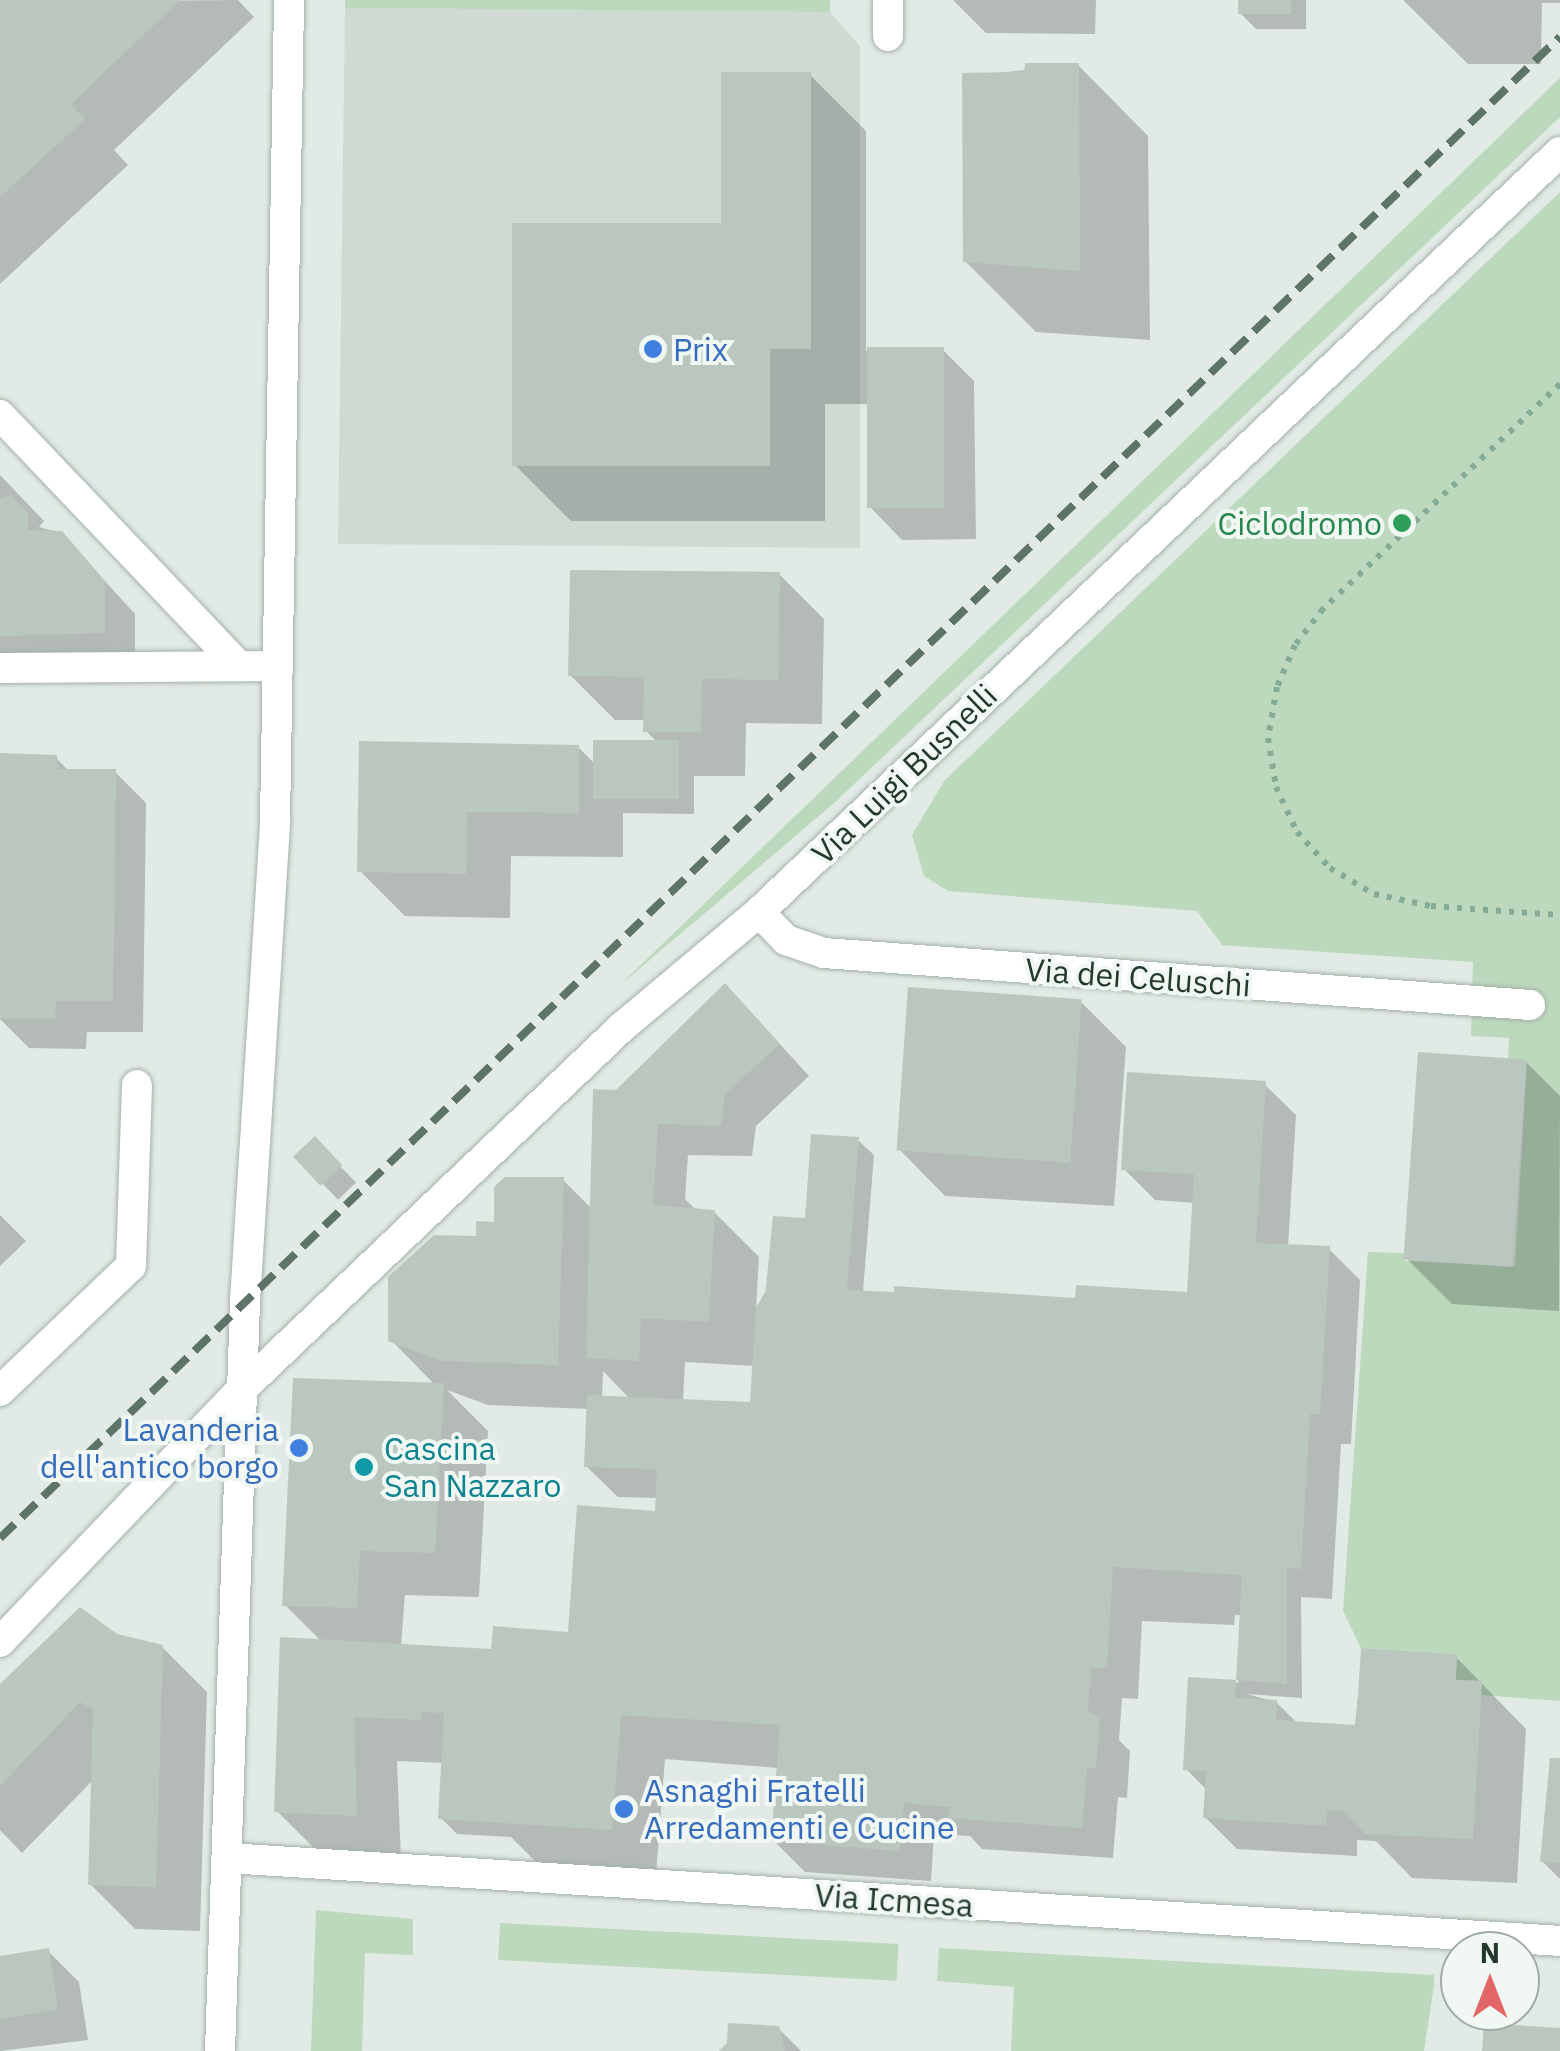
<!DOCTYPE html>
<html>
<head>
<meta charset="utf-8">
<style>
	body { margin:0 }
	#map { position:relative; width:1560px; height:2051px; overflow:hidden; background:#e1eae4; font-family:"IBM Plex Sans",sans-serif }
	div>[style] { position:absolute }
	.built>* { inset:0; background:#cfdad3 }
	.green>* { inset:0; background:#bcd9bd; transform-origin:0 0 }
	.shadow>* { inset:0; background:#0003; transform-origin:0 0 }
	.building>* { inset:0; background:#bac7bf; transform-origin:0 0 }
	.path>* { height:6px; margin-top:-3px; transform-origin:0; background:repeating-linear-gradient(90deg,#85aa95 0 5px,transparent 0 13px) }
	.roads { filter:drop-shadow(0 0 2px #a4b1aa) drop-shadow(0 0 2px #a4b1aa) }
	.lane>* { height:30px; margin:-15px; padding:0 15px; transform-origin:15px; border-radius:15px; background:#fff }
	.street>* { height:30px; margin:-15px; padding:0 15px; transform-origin:15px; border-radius:15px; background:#fff }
	.secondary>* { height:30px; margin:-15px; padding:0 15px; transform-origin:15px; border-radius:15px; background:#fff }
	.rail>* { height:8px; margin-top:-4px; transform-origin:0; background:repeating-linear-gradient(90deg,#5e7469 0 20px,transparent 0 30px) }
	.dots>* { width:28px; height:28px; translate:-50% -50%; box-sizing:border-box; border:5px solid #f1f7f3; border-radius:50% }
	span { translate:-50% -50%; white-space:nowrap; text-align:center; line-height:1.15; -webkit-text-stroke:8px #f1f7f3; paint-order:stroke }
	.shop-label { font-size:32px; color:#366cbe }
	.left { translate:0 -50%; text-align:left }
	.right { translate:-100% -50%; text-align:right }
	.leisure-label { font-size:32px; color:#27864d }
	.street-label { font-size:32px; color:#23392e }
	.culture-label { font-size:32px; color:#0d838f }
	.north { position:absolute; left:1440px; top:1931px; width:100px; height:100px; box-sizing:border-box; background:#f1f7f3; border:2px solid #9faba4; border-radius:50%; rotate:0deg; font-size:28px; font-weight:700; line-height:40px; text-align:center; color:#23392e }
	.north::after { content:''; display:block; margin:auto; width:35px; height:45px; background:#e36666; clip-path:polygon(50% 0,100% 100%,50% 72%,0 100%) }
</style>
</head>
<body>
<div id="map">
	<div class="built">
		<div style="clip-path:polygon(345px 8px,830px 12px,860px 46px,860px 548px,338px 544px)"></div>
	</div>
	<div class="green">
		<div style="clip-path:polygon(345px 0,830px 0,830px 12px,345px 8px)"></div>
		<div style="clip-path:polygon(1560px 78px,1560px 117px,833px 804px,619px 986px)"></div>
		<div style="clip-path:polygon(1560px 192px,1560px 1701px,1481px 1695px,1482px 1681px,1456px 1680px,1456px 1654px,1361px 1648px,1343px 1611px,1368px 1252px,1405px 1253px,1405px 1261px,1515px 1266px,1527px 1060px,1508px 1059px,1509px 1038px,1471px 1036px,1473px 962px,1222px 945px,1197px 911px,948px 891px,924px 876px,912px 835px,944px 781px)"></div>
		<div style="clip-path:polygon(316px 1910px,413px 1919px,413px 1955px,365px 1953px,362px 2051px,311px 2051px)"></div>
		<div style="left:500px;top:1923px;width:399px;height:37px;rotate:3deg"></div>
		<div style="clip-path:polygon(939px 1948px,1434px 1975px,1434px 1985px,1424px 2051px,1011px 2051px,1014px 1987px,937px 1981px)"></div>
	</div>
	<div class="shadow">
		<div style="clip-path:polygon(238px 0,254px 17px,114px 150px,128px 165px,0 284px,0 2px)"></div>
		<div style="clip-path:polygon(953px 0,1096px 0,1095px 34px,986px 33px)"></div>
		<div style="clip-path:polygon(1240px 0,1306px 0,1306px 29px,1256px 29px,1240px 13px)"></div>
		<div style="clip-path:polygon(1403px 0,1560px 0,1560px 3px,1542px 3px,1541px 64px,1468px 64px)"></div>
		<div style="clip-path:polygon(1078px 65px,1148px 136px,1150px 340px,1036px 332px,965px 261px,965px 76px)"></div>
		<div style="clip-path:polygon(810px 75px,866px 131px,866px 351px,943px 350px,974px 381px,976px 539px,902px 540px,871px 508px,870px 404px,825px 404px,825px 521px,571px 521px,515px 465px,724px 226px)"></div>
		<div style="clip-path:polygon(0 475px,44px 521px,39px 527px,61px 533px,135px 614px,135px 664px,0 665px)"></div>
		<div style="clip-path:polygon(779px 574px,824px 619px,822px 724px,746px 723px,745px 776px,694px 776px,694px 814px,623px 813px,623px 857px,511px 856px,510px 918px,405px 916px,360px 871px,578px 747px,596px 765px,658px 743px,646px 731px,646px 720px,615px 720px,570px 675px)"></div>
		<div style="clip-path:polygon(56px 758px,70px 772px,115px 772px,146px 803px,143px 1032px,87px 1032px,86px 1049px,29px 1048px,0 1019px,0 829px)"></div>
		<div style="clip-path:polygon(1081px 1002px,1126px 1047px,1114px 1206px,945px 1196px,900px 1150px)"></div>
		<div style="clip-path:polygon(evenodd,756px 1018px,809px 1076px,756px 1126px,752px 1156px,688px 1155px,685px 1199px,697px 1211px,714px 1212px,759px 1257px,756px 1309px,804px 1221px,858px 1140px,874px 1155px,863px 1292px,1077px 1301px,1194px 1295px,1195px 1203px,1155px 1200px,1124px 1169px,1264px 1084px,1296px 1115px,1288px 1247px,1329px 1249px,1360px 1280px,1351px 1444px,1341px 1444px,1332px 1599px,1301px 1597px,1302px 1698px,1247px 1694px,1276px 1702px,1298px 1724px,1354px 1734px,1363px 1651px,1456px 1657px,1526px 1729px,1517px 1883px,1412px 1878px,1376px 1841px,1357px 1840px,1357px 1856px,1237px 1849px,1205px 1817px,1207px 1790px,1186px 1769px,1191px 1680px,1238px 1683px,1242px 1615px,1235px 1615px,1234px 1625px,1142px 1621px,1138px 1699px,1122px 1698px,1119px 1740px,1130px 1751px,1127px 1798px,1118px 1797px,1113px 1858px,982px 1849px,970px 1836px,934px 1834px,931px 1881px,805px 1872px,773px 1840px,779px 1768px,665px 1759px,656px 1874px,543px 1869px,511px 1837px,457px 1834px,441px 1818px,444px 1763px,397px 1761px,401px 1860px,322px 1856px,277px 1811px,322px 1642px,285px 1605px,436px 1386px,391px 1340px,496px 1224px,563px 1180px,591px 1208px,617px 1092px,756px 1018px,685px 1362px,755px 1366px,757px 1405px,683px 1401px,685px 1362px,756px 1018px,603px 1371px,631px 1400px,602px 1398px,603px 1371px,756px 1018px,447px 1390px,488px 1405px,589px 1409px,586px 1466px,618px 1497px,658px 1498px,657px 1513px,571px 1634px,494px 1652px,401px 1646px,405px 1595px,479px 1597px,488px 1431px,447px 1390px)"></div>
		<div style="clip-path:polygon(1526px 1062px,1560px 1096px,1559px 1311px,1452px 1304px,1407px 1259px)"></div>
		<div style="left:315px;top:1140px;width:59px;height:25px;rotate:46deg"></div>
		<div style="clip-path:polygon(0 1215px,26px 1241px,0 1266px)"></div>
		<div style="clip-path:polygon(116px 1636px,162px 1647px,207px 1692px,200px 1931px,135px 1929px,90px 1884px,94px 1779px,22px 1853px,0 1830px,0 1687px)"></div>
		<div style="clip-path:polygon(1560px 1761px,1560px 1879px,1542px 1861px)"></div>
		<div style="clip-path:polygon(48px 1951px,79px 1982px,88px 2040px,0 2051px,0 1958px)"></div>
		<div style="clip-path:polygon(778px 2028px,801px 2051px,722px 2051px)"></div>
	</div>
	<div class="building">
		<div style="clip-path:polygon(0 0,180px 0,71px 104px,85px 119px,0 197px)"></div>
		<div style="left:1238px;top:0;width:53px;height:14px"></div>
		<div style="clip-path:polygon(1025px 63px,1079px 63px,1080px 271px,963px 262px,962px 73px,1024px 72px)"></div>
		<div style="clip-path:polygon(721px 72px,811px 72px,811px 349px,770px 349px,770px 466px,512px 466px,512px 223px,721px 223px)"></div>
		<div style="left:944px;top:347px;width:161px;height:77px;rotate:90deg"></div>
		<div style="clip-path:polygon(11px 495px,28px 514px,28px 530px,62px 531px,105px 581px,105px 633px,0 636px,0 498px)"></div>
		<div style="clip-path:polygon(570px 570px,780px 572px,778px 680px,702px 679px,701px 732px,643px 732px,644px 677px,568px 676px)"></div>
		<div style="left:593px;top:740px;width:86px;height:59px"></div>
		<div style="clip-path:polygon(359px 741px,579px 745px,579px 813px,467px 812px,466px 874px,357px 872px)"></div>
		<div style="clip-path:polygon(0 753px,57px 755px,58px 769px,116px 769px,113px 1001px,56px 1001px,55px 1019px,0 1018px)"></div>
		<div style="clip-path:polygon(725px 983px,780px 1044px,725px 1094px,721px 1126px,658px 1124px,653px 1205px,715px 1210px,709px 1322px,641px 1318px,639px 1361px,586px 1358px,593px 1089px,616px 1090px)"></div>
		<div style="left:908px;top:987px;width:174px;height:164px;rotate:4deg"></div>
		<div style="left:1418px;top:1052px;width:109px;height:208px;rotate:4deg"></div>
		<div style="clip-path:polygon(1127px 1072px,1266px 1081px,1256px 1243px,1330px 1246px,1320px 1414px,1310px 1414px,1301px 1569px,1287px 1568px,1287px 1684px,1236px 1680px,1242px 1575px,1113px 1567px,1107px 1668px,1091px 1667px,1088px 1712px,1100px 1717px,1096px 1768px,1087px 1767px,1082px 1828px,948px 1818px,950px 1807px,904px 1803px,900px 1851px,771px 1841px,780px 1725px,621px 1715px,612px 1830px,438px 1819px,444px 1713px,422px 1712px,421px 1720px,354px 1717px,357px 1816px,274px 1812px,280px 1637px,491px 1649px,493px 1626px,568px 1632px,577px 1505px,655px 1511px,657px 1469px,584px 1467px,587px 1395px,750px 1402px,756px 1306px,765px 1297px,773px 1216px,805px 1218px,811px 1134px,859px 1137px,847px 1290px,894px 1292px,894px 1286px,1075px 1298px,1076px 1285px,1187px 1292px,1194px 1174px,1121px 1170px)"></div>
		<div style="left:315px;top:1136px;width:40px;height:30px;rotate:47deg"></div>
		<div style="clip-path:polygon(505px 1177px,564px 1177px,558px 1365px,441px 1361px,388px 1341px,388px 1277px,434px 1235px,476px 1236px,476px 1221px,494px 1222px,494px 1187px)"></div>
		<div style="clip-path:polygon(293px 1378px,444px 1383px,435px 1553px,360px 1551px,357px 1608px,282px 1606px)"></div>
		<div style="clip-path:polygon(80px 1607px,117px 1634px,163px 1645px,156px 1887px,88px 1885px,93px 1709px,80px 1702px,0 1786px,0 1684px)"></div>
		<div style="clip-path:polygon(1361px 1648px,1457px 1654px,1456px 1680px,1482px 1681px,1473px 1839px,1365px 1834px,1343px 1811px,1327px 1810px,1326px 1826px,1203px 1818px,1206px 1771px,1183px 1770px,1188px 1677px,1236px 1680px,1235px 1698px,1277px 1700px,1276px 1720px,1356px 1725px)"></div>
		<div style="clip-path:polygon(1550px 1758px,1560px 1758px,1560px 1863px,1540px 1862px)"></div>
		<div style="clip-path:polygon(49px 1948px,58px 2009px,0 2019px,0 1956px)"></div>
		<div style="clip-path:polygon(728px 2023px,779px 2026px,785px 2051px,719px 2051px,727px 2043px)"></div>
		<div style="clip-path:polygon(1484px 2023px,1560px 2028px,1560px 2051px,1482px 2051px)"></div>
	</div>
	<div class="path">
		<div style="left:1560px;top:384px;width:327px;rotate:136.5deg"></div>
		<div style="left:1323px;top:609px;width:46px;rotate:127.9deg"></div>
		<div style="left:1295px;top:645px;width:46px;rotate:113.2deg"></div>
		<div style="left:1277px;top:687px;width:52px;rotate:100deg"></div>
		<div style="left:1268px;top:738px;width:50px;rotate:80.7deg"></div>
		<div style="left:1276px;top:787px;width:50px;rotate:65deg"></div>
		<div style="left:1297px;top:832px;width:49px;rotate:47.5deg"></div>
		<div style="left:1330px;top:868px;width:51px;rotate:30.6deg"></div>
		<div style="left:1374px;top:894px;width:58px;rotate:11.9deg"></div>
		<div style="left:1431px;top:906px;width:129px;rotate:4deg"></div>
	</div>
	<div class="roads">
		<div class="lane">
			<div style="left:0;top:1391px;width:181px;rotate:-43.7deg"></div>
			<div style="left:131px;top:1266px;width:181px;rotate:-88.1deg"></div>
		</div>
		<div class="street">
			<div style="left:888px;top:0;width:36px;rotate:90deg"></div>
			<div style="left:0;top:415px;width:347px;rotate:46.4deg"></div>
			<div style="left:0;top:668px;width:277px;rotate:-0.4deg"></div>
			<div style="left:759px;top:912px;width:39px;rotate:46deg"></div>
			<div style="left:786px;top:940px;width:40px;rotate:18.9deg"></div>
			<div style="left:824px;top:953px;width:708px;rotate:4.21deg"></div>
			<div style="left:0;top:1642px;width:350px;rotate:-46.3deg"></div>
			<div style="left:242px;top:1389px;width:525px;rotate:-43.61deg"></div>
			<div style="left:622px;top:1027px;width:179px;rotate:-40deg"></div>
			<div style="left:759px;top:912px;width:1104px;rotate:-43.5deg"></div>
			<div style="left:227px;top:1858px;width:1336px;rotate:3.56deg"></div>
		</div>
		<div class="secondary">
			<div style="left:220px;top:2051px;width:750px;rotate:-88.09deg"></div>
			<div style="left:245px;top:1301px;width:481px;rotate:-86.4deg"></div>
			<div style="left:275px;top:821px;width:821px;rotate:-89.02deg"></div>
		</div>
	</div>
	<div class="rail">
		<div style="left:0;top:1538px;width:2165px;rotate:-43.9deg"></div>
	</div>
	<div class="dots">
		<div style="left:653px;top:349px;background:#3f7fe0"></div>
		<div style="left:1402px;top:523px;background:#2e9e5b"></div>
		<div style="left:299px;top:1448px;background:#3f7fe0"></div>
		<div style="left:364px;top:1467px;background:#0f9aa8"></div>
		<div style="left:624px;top:1809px;background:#3f7fe0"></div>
	</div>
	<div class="shop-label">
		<span class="left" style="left:673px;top:349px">Prix</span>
		<span class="right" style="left:279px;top:1448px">Lavanderia<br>dell'antico borgo</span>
		<span class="left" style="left:644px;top:1809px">Asnaghi Fratelli<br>Arredamenti e Cucine</span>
	</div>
	<div class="leisure-label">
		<span class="right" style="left:1382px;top:523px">Ciclodromo</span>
	</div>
	<div class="street-label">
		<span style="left:904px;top:774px;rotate:-44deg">Via Luigi Busnelli</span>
		<span style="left:1138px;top:977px;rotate:4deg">Via dei Celuschi</span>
		<span style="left:894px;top:1900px;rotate:4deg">Via Icmesa</span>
	</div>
	<div class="culture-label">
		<span class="left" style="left:384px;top:1467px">Cascina<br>San Nazzaro</span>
	</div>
	<div class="north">N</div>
</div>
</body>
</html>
